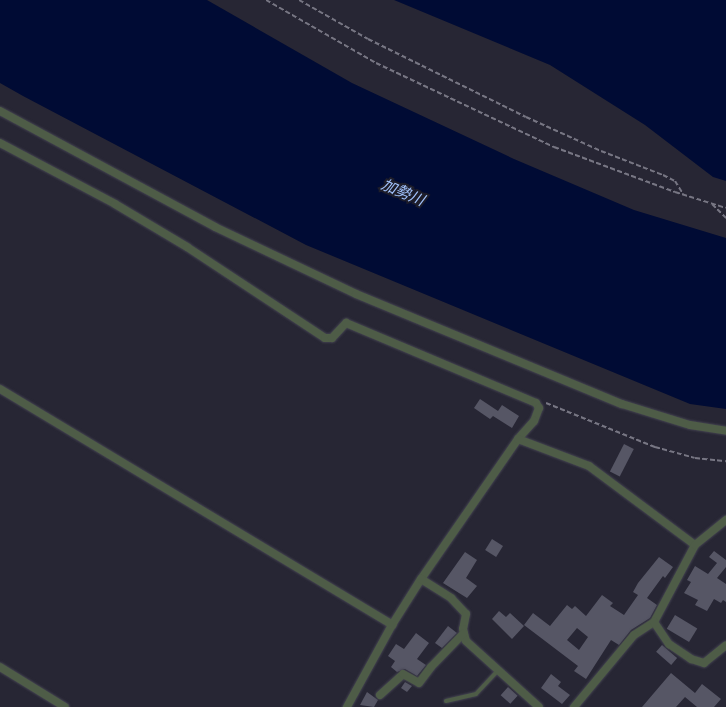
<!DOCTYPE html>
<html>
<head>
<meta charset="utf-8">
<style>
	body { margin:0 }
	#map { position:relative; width:726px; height:707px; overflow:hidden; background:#272634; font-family:Ubuntu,"Noto Sans JP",sans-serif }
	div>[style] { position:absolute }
	.water>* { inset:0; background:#000b34 }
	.building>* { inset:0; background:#565665; transform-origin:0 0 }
	.path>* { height:2px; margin-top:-1px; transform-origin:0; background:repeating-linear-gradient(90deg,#777683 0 5px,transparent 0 7.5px) }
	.roads { filter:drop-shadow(0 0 1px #434250) drop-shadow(0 0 1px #434250) }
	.service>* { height:4px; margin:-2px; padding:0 2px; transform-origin:2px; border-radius:2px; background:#4e5c47 }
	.minor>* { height:8px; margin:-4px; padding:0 4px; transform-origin:4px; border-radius:4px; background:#4e5c47 }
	span { translate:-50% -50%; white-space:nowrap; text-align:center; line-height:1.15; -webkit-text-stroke:4px #1d1d2a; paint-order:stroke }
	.water-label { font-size:15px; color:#a2c3fe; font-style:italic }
</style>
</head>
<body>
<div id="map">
	<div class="water">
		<div style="clip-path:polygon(0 0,207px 0,352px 83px,514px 159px,634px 210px,726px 238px,726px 409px,690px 404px,306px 245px,23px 96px,0 83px)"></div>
		<div style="clip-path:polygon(394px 0,726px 0,726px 181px,713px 177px,645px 125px,550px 65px)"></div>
	</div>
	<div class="building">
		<div style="clip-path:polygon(480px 399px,498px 411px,502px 405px,519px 416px,512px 428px,493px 416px,490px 419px,474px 408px)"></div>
		<div style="left:624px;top:444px;width:11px;height:31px;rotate:27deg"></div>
		<div style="left:492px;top:539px;width:13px;height:13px;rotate:32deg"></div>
		<div style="clip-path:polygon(714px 551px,726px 560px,726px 567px,717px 578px,726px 584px,726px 602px,723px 600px,721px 603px,714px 599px,707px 611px,695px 605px,698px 600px,684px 593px,691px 582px,687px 580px,695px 566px,708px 574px,717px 563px,709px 557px)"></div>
		<div style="clip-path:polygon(465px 552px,477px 560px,466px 578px,477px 586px,467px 598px,443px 583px)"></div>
		<div style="clip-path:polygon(evenodd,659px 557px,673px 567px,665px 578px,663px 576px,647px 598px,657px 605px,650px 618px,631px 630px,619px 645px,611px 640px,586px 679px,574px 671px,578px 666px,524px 625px,533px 613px,550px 626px,567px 605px,572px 609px,575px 606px,586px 616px,602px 595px,613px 603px,610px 606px,624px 615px,638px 595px,633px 592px,638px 583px,659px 557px,577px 628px,588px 637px,579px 650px,567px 640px,577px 628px)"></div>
		<div style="clip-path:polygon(499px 611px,506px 617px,510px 613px,524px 626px,512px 639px,492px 619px)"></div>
		<div style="left:675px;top:615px;width:26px;height:16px;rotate:31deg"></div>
		<div style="clip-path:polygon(448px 626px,457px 633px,442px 648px,435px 643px)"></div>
		<div style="clip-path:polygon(416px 633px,429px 643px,417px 659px,426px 665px,417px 676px,405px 669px,397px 672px,391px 667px,395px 661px,388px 656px,396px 644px,404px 649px)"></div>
		<div style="left:662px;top:645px;width:20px;height:9px;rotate:41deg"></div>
		<div style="clip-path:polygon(671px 673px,695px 693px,702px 684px,721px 699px,714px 707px,697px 707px,685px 697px,676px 707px,642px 707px)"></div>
		<div style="clip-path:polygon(551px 674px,561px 682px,558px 686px,570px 695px,562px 704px,541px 688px)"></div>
		<div style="clip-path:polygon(405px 682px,412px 686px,407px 692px,401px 688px)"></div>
		<div style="left:508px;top:687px;width:13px;height:11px;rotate:42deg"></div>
		<div style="clip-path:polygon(367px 692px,378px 700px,374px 707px,360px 705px)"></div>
	</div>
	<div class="path">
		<div style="left:266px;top:0;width:127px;rotate:29.8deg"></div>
		<div style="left:376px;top:63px;width:197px;rotate:25.3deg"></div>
		<div style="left:554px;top:147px;width:129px;rotate:20.4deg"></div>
		<div style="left:675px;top:192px;width:53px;rotate:17.4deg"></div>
		<div style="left:299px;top:0;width:79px;rotate:29.5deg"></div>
		<div style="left:368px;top:39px;width:176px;rotate:26.3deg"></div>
		<div style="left:526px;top:117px;width:82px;rotate:24.4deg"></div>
		<div style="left:601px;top:151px;width:66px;rotate:21.2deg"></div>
		<div style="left:663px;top:175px;width:13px;rotate:27deg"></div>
		<div style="left:675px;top:181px;width:15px;rotate:58deg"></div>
		<div style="left:712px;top:204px;width:20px;rotate:45deg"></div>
		<div style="left:546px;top:403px;width:118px;rotate:22deg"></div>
		<div style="left:655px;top:447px;width:41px;rotate:15.4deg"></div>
		<div style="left:695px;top:458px;width:31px;rotate:6deg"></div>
	</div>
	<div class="roads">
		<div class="service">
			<div style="left:446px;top:701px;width:31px;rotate:-13deg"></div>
			<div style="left:476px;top:694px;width:33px;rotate:-47deg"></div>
		</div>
		<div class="minor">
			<div style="left:0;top:111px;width:244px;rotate:28.3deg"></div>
			<div style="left:215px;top:227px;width:156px;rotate:25.4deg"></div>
			<div style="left:356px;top:294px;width:288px;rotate:22.5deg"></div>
			<div style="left:622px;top:404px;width:71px;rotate:17.2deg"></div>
			<div style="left:690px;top:425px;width:36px;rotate:9deg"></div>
			<div style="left:0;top:143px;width:130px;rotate:27.9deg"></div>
			<div style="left:115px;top:204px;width:84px;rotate:30.8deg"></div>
			<div style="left:187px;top:247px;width:165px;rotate:33.4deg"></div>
			<div style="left:325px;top:338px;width:7px"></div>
			<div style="left:332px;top:338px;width:21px;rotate:-47deg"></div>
			<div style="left:346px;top:323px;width:206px;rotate:22.8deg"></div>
			<div style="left:536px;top:403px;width:6px;rotate:59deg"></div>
			<div style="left:539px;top:408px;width:14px;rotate:111deg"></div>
			<div style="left:534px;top:421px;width:24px;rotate:132deg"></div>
			<div style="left:518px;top:439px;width:170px;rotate:124.7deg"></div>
			<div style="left:421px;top:579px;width:54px;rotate:122.2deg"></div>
			<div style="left:392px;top:625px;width:94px;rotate:118.8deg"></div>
			<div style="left:0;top:389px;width:458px;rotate:31deg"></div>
			<div style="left:518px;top:439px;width:76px;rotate:20.8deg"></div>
			<div style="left:589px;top:466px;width:132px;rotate:36.7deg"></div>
			<div style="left:695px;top:545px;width:87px;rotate:118deg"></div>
			<div style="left:654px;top:622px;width:24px;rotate:147deg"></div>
			<div style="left:634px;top:635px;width:94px;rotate:129.8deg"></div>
			<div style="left:695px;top:545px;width:40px;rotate:-39deg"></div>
			<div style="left:421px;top:579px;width:36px;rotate:32deg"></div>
			<div style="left:451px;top:598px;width:22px;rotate:47deg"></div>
			<div style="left:466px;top:614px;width:15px;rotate:101deg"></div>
			<div style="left:463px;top:629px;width:12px;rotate:76deg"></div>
			<div style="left:466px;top:641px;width:98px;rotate:42.1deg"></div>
			<div style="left:654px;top:622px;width:27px;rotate:56deg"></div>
			<div style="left:669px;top:644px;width:27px;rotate:34deg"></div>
			<div style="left:691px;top:659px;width:14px;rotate:17deg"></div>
			<div style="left:704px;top:663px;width:28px;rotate:-39deg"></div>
			<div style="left:0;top:667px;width:76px;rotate:31.6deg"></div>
			<div style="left:380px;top:695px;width:31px;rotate:-42deg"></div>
			<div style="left:403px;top:674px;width:18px;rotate:29deg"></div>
			<div style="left:419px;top:683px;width:20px;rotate:-53deg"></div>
			<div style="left:431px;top:667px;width:47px;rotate:-45.9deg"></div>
		</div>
	</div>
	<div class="water-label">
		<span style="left:403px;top:192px;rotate:23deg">加勢川</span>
	</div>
</div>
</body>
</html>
